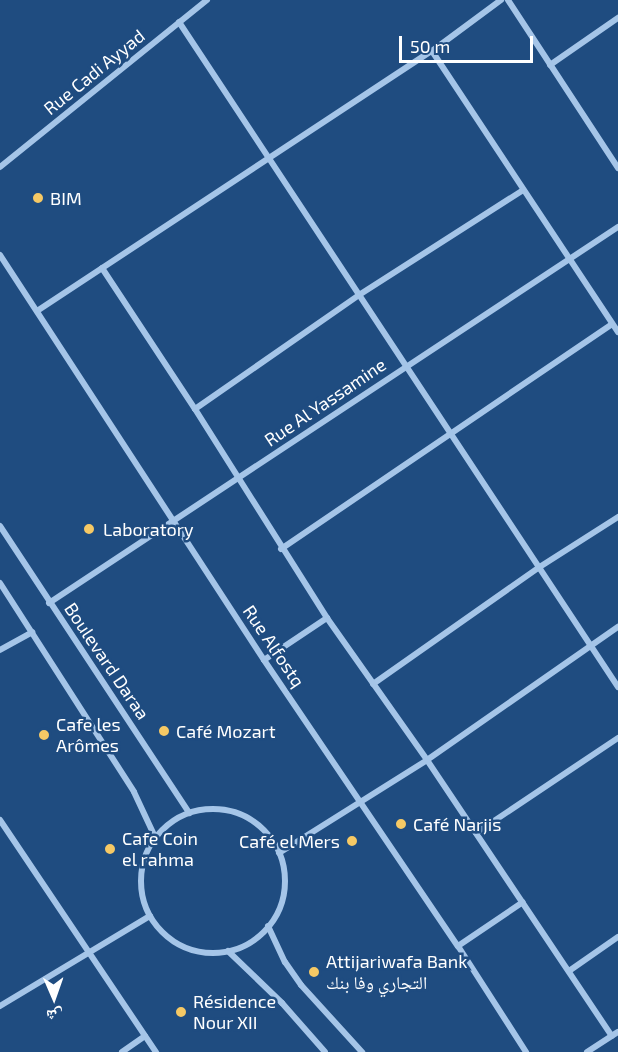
<!DOCTYPE html>
<html>
<head>
<meta charset="utf-8">
<style>
	body { margin:0 }
	#map { position:relative; width:618px; height:1052px; overflow:hidden; background:#1f4c80; font-family:"Exo 2","Noto Naskh Arabic",sans-serif }
	div>[style] { position:absolute }
	.street>* { height:6px; margin:-3px; padding:0 3px; transform-origin:3px; border-radius:3px; background:#a5c5e8 }
	.street>.ring { margin:-3px; padding:0; box-sizing:content-box; background:none; border:6px solid #a5c5e8; border-radius:50% }
	.dots>* { width:16px; height:16px; translate:-50% -50%; box-sizing:border-box; border:3px solid #1f4c80; border-radius:50% }
	span { translate:-50% -50%; white-space:nowrap; text-align:center; line-height:1.15; -webkit-text-stroke:5px #1f4c80; paint-order:stroke }
	.street-label { font-size:18px; color:#fff }
	.poi-label { font-size:18px; color:#fff }
	.left { translate:0 -50%; text-align:left }
	.right { translate:-100% -50%; text-align:right }
	.north { position:absolute; left:24px; top:968px; width:60px; height:60px; -webkit-text-stroke:4px #1f4c80; paint-order:stroke; rotate:178deg; font-size:16px; font-weight:700; line-height:24px; text-align:center; color:#fff }
	.north::after { content:''; display:block; margin:auto; width:21px; height:27px; background:#fff; clip-path:polygon(50% 0,100% 100%,50% 72%,0 100%) }
	.scale { position:absolute; left:399px; top:36px; width:134px; height:27px; box-sizing:border-box; border:3px solid #fff; border-top:0; padding-left:8px; font-size:18px; line-height:21px; white-space:nowrap; color:#fff; -webkit-text-stroke:4px #1f4c80; paint-order:stroke }
</style>
</head>
<body>
<div id="map">
	<div class="street">
		<div style="left:508px;top:0;width:201px;rotate:56.8deg"></div>
		<div style="left:179px;top:22px;width:797px;rotate:56.57deg"></div>
		<div style="left:432px;top:51px;width:337px;rotate:56.5deg"></div>
		<div style="left:550px;top:65px;width:83px;rotate:-34.7deg"></div>
		<div style="left:0;top:167px;width:266px;rotate:-38.9deg"></div>
		<div style="left:0;top:255px;width:483px;rotate:56.9deg"></div>
		<div style="left:264px;top:660px;width:346px;rotate:55.9deg"></div>
		<div style="left:458px;top:946px;width:126px;rotate:57.3deg"></div>
		<div style="left:102px;top:268px;width:169px;rotate:56.6deg"></div>
		<div style="left:195px;top:409px;width:247px;rotate:57.7deg"></div>
		<div style="left:327px;top:618px;width:174px;rotate:54.8deg"></div>
		<div style="left:427px;top:760px;width:332px;rotate:56.2deg"></div>
		<div style="left:37px;top:311px;width:473px;rotate:-33.4deg"></div>
		<div style="left:432px;top:51px;width:86px;rotate:-36.5deg"></div>
		<div style="left:195px;top:409px;width:200px;rotate:-34.8deg"></div>
		<div style="left:359px;top:295px;width:195px;rotate:-32.6deg"></div>
		<div style="left:0;top:526px;width:344px;rotate:56.6deg"></div>
		<div style="left:281px;top:549px;width:400px;rotate:-34.2deg"></div>
		<div style="left:0;top:583px;width:248px;rotate:57.3deg"></div>
		<div style="left:134px;top:792px;width:50px;rotate:65deg"></div>
		<div style="left:49px;top:603px;width:682px;rotate:-33.46deg"></div>
		<div style="left:0;top:650px;width:37px;rotate:-29deg"></div>
		<div style="left:264px;top:660px;width:76px;rotate:-33.7deg"></div>
		<div style="left:373px;top:684px;width:202px;rotate:-35.1deg"></div>
		<div style="left:538px;top:568px;width:95px;rotate:-32.5deg"></div>
		<div class="ring" style="left:141px;top:809px;width:138px;height:138px"></div>
		<div style="left:0;top:820px;width:280px;rotate:56.1deg"></div>
		<div style="left:476px;top:833px;width:171px;rotate:-33.8deg"></div>
		<div style="left:279px;top:853px;width:175px;rotate:-32.1deg"></div>
		<div style="left:427px;top:760px;width:233px;rotate:-34.9deg"></div>
		<div style="left:268px;top:926px;width:40px;rotate:65deg"></div>
		<div style="left:285px;top:962px;width:28px;rotate:55deg"></div>
		<div style="left:301px;top:985px;width:91px;rotate:47.7deg"></div>
		<div style="left:458px;top:946px;width:78px;rotate:-34.1deg"></div>
		<div style="left:228px;top:951px;width:75px;rotate:43.9deg"></div>
		<div style="left:282px;top:1003px;width:65px;rotate:48.7deg"></div>
		<div style="left:569px;top:971px;width:60px;rotate:-34.8deg"></div>
		<div style="left:0;top:1006px;width:175px;rotate:-31deg"></div>
		<div style="left:122px;top:1052px;width:28px;rotate:-35deg"></div>
		<div style="left:587px;top:1052px;width:37px;rotate:-33deg"></div>
	</div>
	<div class="dots">
		<div style="left:38px;top:198px;background:#f6c965"></div>
		<div style="left:89px;top:529px;background:#f6c965"></div>
		<div style="left:164px;top:731px;background:#f6c965"></div>
		<div style="left:44px;top:735px;background:#f6c965"></div>
		<div style="left:401px;top:824px;background:#f6c965"></div>
		<div style="left:352px;top:841px;background:#f6c965"></div>
		<div style="left:110px;top:849px;background:#f6c965"></div>
		<div style="left:314px;top:972px;background:#f6c965"></div>
		<div style="left:181px;top:1012px;background:#f6c965"></div>
	</div>
	<div class="street-label">
		<span style="left:94px;top:72px;rotate:-39deg">Rue Cadi Ayyad</span>
		<span style="left:325px;top:402px;rotate:-34deg">Rue Al Yassamine</span>
		<span style="left:274px;top:646px;rotate:56deg">Rue Alfostq</span>
		<span style="left:107px;top:661px;rotate:56deg">Boulevard Daraa</span>
	</div>
	<div class="poi-label">
		<span class="left" style="left:50px;top:198px">BIM</span>
		<span class="left" style="left:103px;top:529px">Laboratory</span>
		<span class="left" style="left:56px;top:735px">Cafe les<br>Arômes</span>
		<span class="left" style="left:176px;top:731px">Café Mozart</span>
		<span class="left" style="left:413px;top:824px">Café Narjis</span>
		<span class="left" style="left:122px;top:849px">Cafe Coin<br>el rahma</span>
		<span class="right" style="left:340px;top:841px">Café el Mers</span>
		<span class="left" style="left:326px;top:972px">Attijariwafa Bank<br>التجاري وفا بنك</span>
		<span class="left" style="left:193px;top:1012px">Résidence<br>Nour XII</span>
	</div>
	<div class="north">ش</div>
	<div class="scale">50 m</div>
</div>
</body>
</html>
